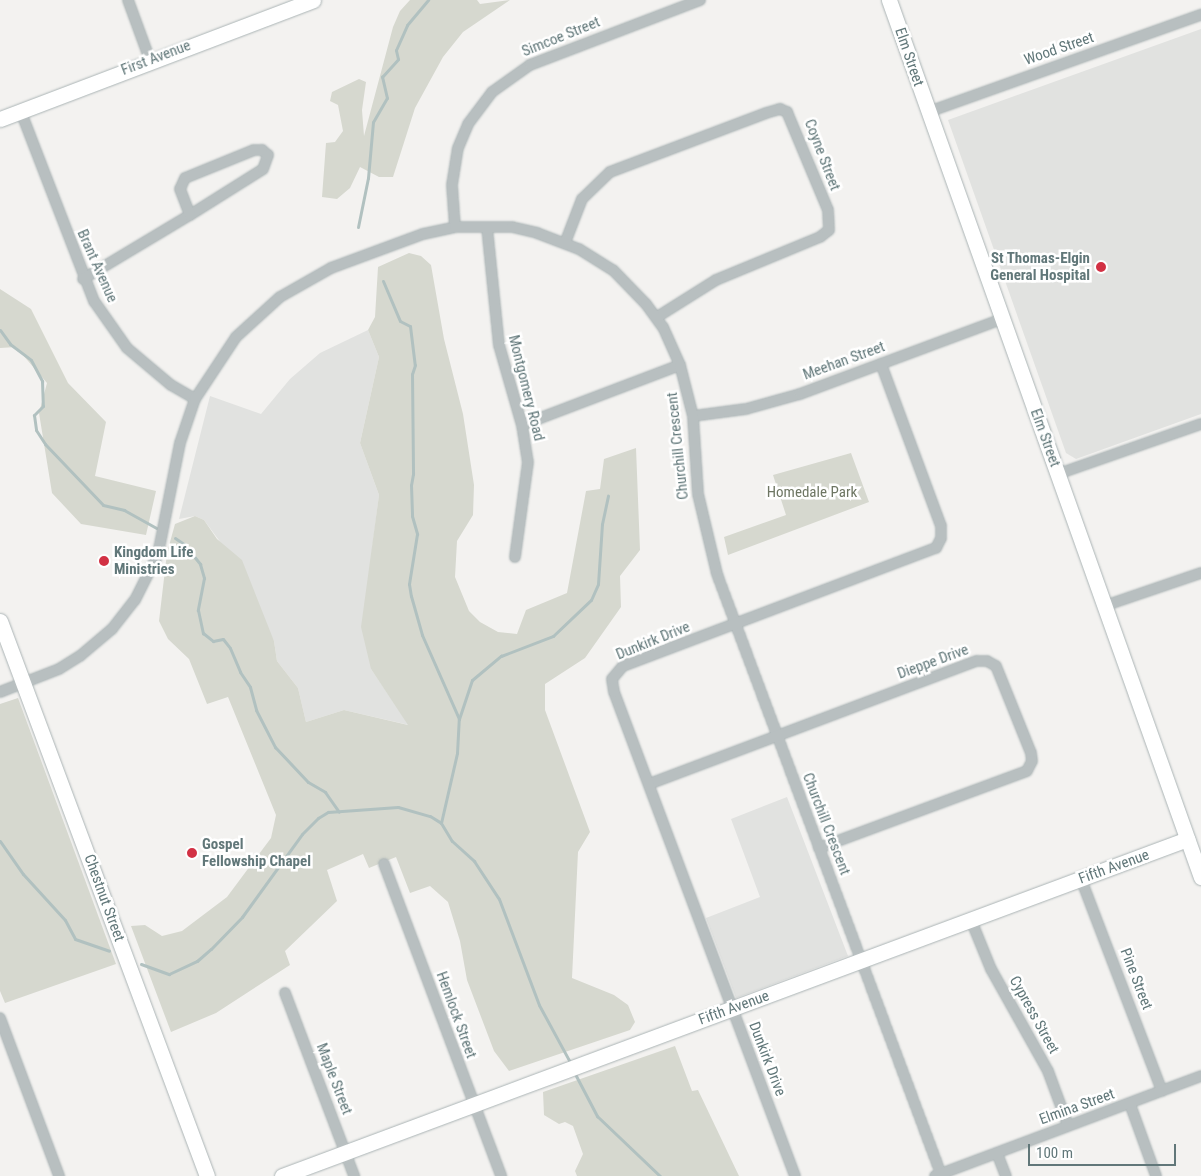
<!DOCTYPE html>
<html>
<head>
<meta charset="utf-8">
<style>
	body { margin:0 }
	#map { position:relative; width:1201px; height:1176px; overflow:hidden; background:#f3f2f0; font-family:"Roboto Condensed",sans-serif }
	div>[style] { position:absolute }
	.built>* { inset:0; background:#e1e2e0 }
	.green>* { inset:0; background:#d6d8cf }
	.stream>* { height:3px; margin:-1.5px; padding:0 1.5px; transform-origin:1.5px; border-radius:1.5px; background:#b1c1c0 }
	.roads { filter:drop-shadow(0 0 1px #abb4b5) drop-shadow(0 0 1px #abb4b5) }
	.street>* { height:10px; margin:-5px; padding:0 5px; transform-origin:5px; border-radius:5px; background:#b8bfc0 }
	.secondary>* { height:15px; margin:-7.5px; padding:0 7.5px; transform-origin:7.5px; border-radius:7.5px; background:#fff }
	.dots>* { width:14px; height:14px; translate:-50% -50%; box-sizing:border-box; border:2px solid #fff; border-radius:50% }
	span { translate:-50% -50%; white-space:nowrap; text-align:center; line-height:1.15; -webkit-text-stroke:5px #fff; paint-order:stroke }
	.street-label { font-size:15px; color:#617779 }
	.poi-label { font-size:15px; color:#617779; font-weight:700 }
	.right { translate:-100% -50%; text-align:right }
	.left { translate:0 -50%; text-align:left }
	.park-label { font-size:15px; color:#6e7663 }
	.scale { position:absolute; left:1028px; top:1144px; width:148px; height:22px; box-sizing:border-box; border:2px solid #617779; border-top:0; padding-left:6px; font-size:15px; line-height:18px; white-space:nowrap; color:#617779; -webkit-text-stroke:4px #fff; paint-order:stroke }
</style>
</head>
<body>
<div id="map">
	<div class="built">
		<div style="clip-path:polygon(1201px 29px,1201px 414px,1076px 459px,1066px 453px,948px 120px)"></div>
		<div style="clip-path:polygon(368px 330px,379px 357px,360px 443px,379px 495px,371px 558px,371px 669px,409px 725px,344px 710px,306px 722px,298px 688px,277px 661px,274px 641px,221px 543px,204px 520px,195px 516px,179px 519px,210px 396px,261px 414px,290px 379px,320px 353px)"></div>
		<div style="clip-path:polygon(787px 797px,848px 956px,736px 998px,706px 918px,760px 897px,731px 819px)"></div>
	</div>
	<div class="green">
		<div style="clip-path:polygon(410px 0,477px 0,480px 4px,510px 0,463px 32px,443px 57px,415px 108px,393px 177px,379px 177px,360px 167px,350px 188px,337px 199px,322px 197px,326px 143px,335px 142px,343px 131px,338px 105px,330px 101px,332px 92px,359px 79px,366px 82px,362px 110px,364px 136px,393px 27px,400px 11px)"></div>
		<div style="clip-path:polygon(409px 253px,421px 256px,431px 265px,444px 339px,463px 414px,474px 485px,473px 515px,457px 541px,455px 577px,469px 611px,480px 622px,498px 632px,517px 634px,526px 610px,567px 593px,586px 491px,600px 489px,604px 459px,636px 448px,640px 550px,620px 576px,621px 607px,585px 658px,545px 684px,545px 710px,590px 832px,578px 852px,572px 978px,614px 995px,628px 1005px,635px 1022px,630px 1030px,509px 1071px,494px 1051px,467px 980px,460px 941px,448px 902px,430px 886px,410px 893px,396px 857px,369px 868px,363px 854px,327px 870px,337px 901px,285px 951px,290px 965px,216px 1013px,171px 1032px,131px 926px,145px 925px,162px 936px,182px 931px,227px 897px,271px 838px,276px 815px,228px 697px,207px 704px,189px 659px,168px 639px,159px 621px,167px 553px,175px 524px,195px 516px,204px 520px,217px 539px,242px 560px,274px 641px,277px 661px,298px 688px,306px 722px,344px 710px,408px 725px,371px 669px,361px 627px,379px 495px,360px 443px,379px 357px,368px 330px,375px 317px,378px 267px)"></div>
		<div style="clip-path:polygon(0 289px,31px 309px,68px 383px,106px 422px,95px 476px,156px 491px,146px 535px,81px 524px,52px 493px,39px 413px,47px 383px,16px 347px,0 348px)"></div>
		<div style="clip-path:polygon(851px 453px,869px 502px,728px 555px,724px 537px,786px 515px,773px 475px)"></div>
		<div style="clip-path:polygon(18px 698px,116px 964px,5px 1003px,0 991px,0 704px)"></div>
		<div style="clip-path:polygon(675px 1046px,692px 1091px,698px 1090px,739px 1176px,577px 1176px,575px 1171px,583px 1154px,573px 1126px,565px 1122px,559px 1124px,544px 1115px,543px 1092px)"></div>
	</div>
	<div class="stream">
		<div style="left:358px;top:227px;width:50px;rotate:-78.5deg"></div>
		<div style="left:368px;top:178px;width:56px;rotate:-84.9deg"></div>
		<div style="left:373px;top:122px;width:28px;rotate:-60deg"></div>
		<div style="left:387px;top:98px;width:22px;rotate:-103deg"></div>
		<div style="left:382px;top:77px;width:24px;rotate:-48deg"></div>
		<div style="left:398px;top:59px;width:9px;rotate:-103deg"></div>
		<div style="left:396px;top:50px;width:27px;rotate:-66deg"></div>
		<div style="left:407px;top:25px;width:33px;rotate:-50deg"></div>
		<div style="left:383px;top:281px;width:43px;rotate:67deg"></div>
		<div style="left:400px;top:321px;width:11px;rotate:27deg"></div>
		<div style="left:410px;top:326px;width:39px;rotate:83deg"></div>
		<div style="left:415px;top:365px;width:9px;rotate:108deg"></div>
		<div style="left:412px;top:374px;width:100px;rotate:89.4deg"></div>
		<div style="left:413px;top:474px;width:11px;rotate:100deg"></div>
		<div style="left:411px;top:485px;width:31px;rotate:88deg"></div>
		<div style="left:412px;top:516px;width:19px;rotate:74deg"></div>
		<div style="left:417px;top:534px;width:51px;rotate:99.1deg"></div>
		<div style="left:409px;top:584px;width:12px;rotate:81deg"></div>
		<div style="left:411px;top:596px;width:41px;rotate:74.2deg"></div>
		<div style="left:422px;top:635px;width:92px;rotate:66.2deg"></div>
		<div style="left:0;top:330px;width:17px;rotate:54deg"></div>
		<div style="left:10px;top:344px;width:26px;rotate:37deg"></div>
		<div style="left:31px;top:360px;width:24px;rotate:62deg"></div>
		<div style="left:42px;top:381px;width:25px;rotate:88deg"></div>
		<div style="left:43px;top:406px;width:13px;rotate:135deg"></div>
		<div style="left:34px;top:415px;width:15px;rotate:82deg"></div>
		<div style="left:36px;top:430px;width:17px;rotate:57deg"></div>
		<div style="left:45px;top:444px;width:84px;rotate:46.4deg"></div>
		<div style="left:103px;top:505px;width:22px;rotate:13deg"></div>
		<div style="left:124px;top:510px;width:37px;rotate:29deg"></div>
		<div style="left:175px;top:538px;width:11px;rotate:34deg"></div>
		<div style="left:184px;top:544px;width:26px;rotate:51deg"></div>
		<div style="left:200px;top:564px;width:15px;rotate:74deg"></div>
		<div style="left:204px;top:578px;width:33px;rotate:101deg"></div>
		<div style="left:198px;top:610px;width:24px;rotate:78deg"></div>
		<div style="left:203px;top:633px;width:13px;rotate:39deg"></div>
		<div style="left:213px;top:641px;width:10px;rotate:-11deg"></div>
		<div style="left:223px;top:639px;width:11px;rotate:52deg"></div>
		<div style="left:230px;top:648px;width:26px;rotate:67deg"></div>
		<div style="left:240px;top:672px;width:18px;rotate:56deg"></div>
		<div style="left:250px;top:687px;width:24px;rotate:75deg"></div>
		<div style="left:256px;top:710px;width:42px;rotate:62.8deg"></div>
		<div style="left:275px;top:747px;width:48px;rotate:46.7deg"></div>
		<div style="left:308px;top:782px;width:20px;rotate:30deg"></div>
		<div style="left:325px;top:792px;width:24px;rotate:55deg"></div>
		<div style="left:441px;top:823px;width:72px;rotate:-77.1deg"></div>
		<div style="left:457px;top:753px;width:34px;rotate:-87deg"></div>
		<div style="left:459px;top:719px;width:41px;rotate:-71.6deg"></div>
		<div style="left:472px;top:680px;width:38px;rotate:-40deg"></div>
		<div style="left:501px;top:656px;width:56px;rotate:-21deg"></div>
		<div style="left:553px;top:636px;width:52px;rotate:-43.5deg"></div>
		<div style="left:591px;top:600px;width:17px;rotate:-66deg"></div>
		<div style="left:598px;top:584px;width:60px;rotate:-86.2deg"></div>
		<div style="left:602px;top:524px;width:29px;rotate:-78deg"></div>
		<div style="left:0;top:841px;width:40px;rotate:55.1deg"></div>
		<div style="left:23px;top:874px;width:62px;rotate:47.6deg"></div>
		<div style="left:65px;top:920px;width:21px;rotate:62deg"></div>
		<div style="left:75px;top:939px;width:36px;rotate:19deg"></div>
		<div style="left:141px;top:964px;width:30px;rotate:20deg"></div>
		<div style="left:169px;top:974px;width:31px;rotate:-25deg"></div>
		<div style="left:197px;top:961px;width:18px;rotate:-41deg"></div>
		<div style="left:211px;top:949px;width:45px;rotate:-45.9deg"></div>
		<div style="left:242px;top:917px;width:102px;rotate:-54.1deg"></div>
		<div style="left:302px;top:834px;width:23px;rotate:-45deg"></div>
		<div style="left:318px;top:818px;width:12px;rotate:-31deg"></div>
		<div style="left:328px;top:812px;width:70px;rotate:-4.1deg"></div>
		<div style="left:398px;top:807px;width:33px;rotate:16deg"></div>
		<div style="left:430px;top:816px;width:13px;rotate:32deg"></div>
		<div style="left:441px;top:823px;width:21px;rotate:59deg"></div>
		<div style="left:452px;top:841px;width:30px;rotate:42deg"></div>
		<div style="left:474px;top:861px;width:45px;rotate:56.7deg"></div>
		<div style="left:499px;top:899px;width:113px;rotate:69.3deg"></div>
		<div style="left:539px;top:1005px;width:67px;rotate:61.5deg"></div>
		<div style="left:574px;top:1072px;width:50px;rotate:62.4deg"></div>
		<div style="left:597px;top:1116px;width:87px;rotate:43.6deg"></div>
	</div>
	<div class="roads">
		<div class="street">
			<div style="left:128px;top:0;width:64px;rotate:69.9deg"></div>
			<div style="left:21px;top:112px;width:203px;rotate:68.9deg"></div>
			<div style="left:94px;top:301px;width:57px;rotate:54.9deg"></div>
			<div style="left:127px;top:348px;width:57px;rotate:40.1deg"></div>
			<div style="left:171px;top:385px;width:28px;rotate:30deg"></div>
			<div style="left:928px;top:112px;width:290px;rotate:-19.6deg"></div>
			<div style="left:455px;top:227px;width:42px;rotate:-94.1deg"></div>
			<div style="left:452px;top:185px;width:37px;rotate:-81deg"></div>
			<div style="left:458px;top:148px;width:26px;rotate:-67deg"></div>
			<div style="left:468px;top:124px;width:40px;rotate:-53deg"></div>
			<div style="left:492px;top:92px;width:47px;rotate:-35.4deg"></div>
			<div style="left:530px;top:65px;width:182px;rotate:-20.9deg"></div>
			<div style="left:487px;top:227px;width:119px;rotate:84.2deg"></div>
			<div style="left:499px;top:345px;width:83px;rotate:74deg"></div>
			<div style="left:522px;top:425px;width:37px;rotate:81deg"></div>
			<div style="left:528px;top:462px;width:96px;rotate:97.8deg"></div>
			<div style="left:565px;top:243px;width:47px;rotate:-68.9deg"></div>
			<div style="left:582px;top:199px;width:39px;rotate:-44deg"></div>
			<div style="left:610px;top:172px;width:167px;rotate:-20.7deg"></div>
			<div style="left:766px;top:113px;width:15px;rotate:-16deg"></div>
			<div style="left:780px;top:109px;width:8px;rotate:23deg"></div>
			<div style="left:787px;top:112px;width:106px;rotate:67.3deg"></div>
			<div style="left:828px;top:210px;width:20px;rotate:87deg"></div>
			<div style="left:829px;top:230px;width:11px;rotate:142deg"></div>
			<div style="left:820px;top:237px;width:113px;rotate:157.5deg"></div>
			<div style="left:716px;top:280px;width:70px;rotate:147.9deg"></div>
			<div style="left:83px;top:279px;width:125px;rotate:-30.9deg"></div>
			<div style="left:190px;top:215px;width:86px;rotate:-32.2deg"></div>
			<div style="left:263px;top:169px;width:15px;rotate:-70deg"></div>
			<div style="left:268px;top:155px;width:8px;rotate:-140deg"></div>
			<div style="left:262px;top:150px;width:8px;rotate:180deg"></div>
			<div style="left:254px;top:150px;width:74px;rotate:157.9deg"></div>
			<div style="left:185px;top:178px;width:12px;rotate:114deg"></div>
			<div style="left:180px;top:189px;width:28px;rotate:69deg"></div>
			<div style="left:693px;top:416px;width:53px;rotate:-7.5deg"></div>
			<div style="left:746px;top:409px;width:56px;rotate:-15.5deg"></div>
			<div style="left:800px;top:394px;width:215px;rotate:-20.4deg"></div>
			<div style="left:522px;top:425px;width:169px;rotate:-20.8deg"></div>
			<div style="left:1058px;top:474px;width:151px;rotate:-19.3deg"></div>
			<div style="left:1104px;top:606px;width:102px;rotate:-18.8deg"></div>
			<div style="left:0;top:692px;width:63px;rotate:-21.3deg"></div>
			<div style="left:59px;top:669px;width:25px;rotate:-32deg"></div>
			<div style="left:80px;top:656px;width:42px;rotate:-40.2deg"></div>
			<div style="left:112px;top:629px;width:37px;rotate:-52deg"></div>
			<div style="left:135px;top:600px;width:51px;rotate:-63.4deg"></div>
			<div style="left:158px;top:554px;width:113px;rotate:-78.8deg"></div>
			<div style="left:180px;top:443px;width:46px;rotate:-71.2deg"></div>
			<div style="left:195px;top:399px;width:74px;rotate:-56.5deg"></div>
			<div style="left:236px;top:337px;width:59px;rotate:-42.3deg"></div>
			<div style="left:280px;top:297px;width:59px;rotate:-29.6deg"></div>
			<div style="left:331px;top:268px;width:98px;rotate:-20.3deg"></div>
			<div style="left:423px;top:234px;width:33px;rotate:-12deg"></div>
			<div style="left:455px;top:227px;width:57px"></div>
			<div style="left:512px;top:227px;width:26px;rotate:13deg"></div>
			<div style="left:537px;top:233px;width:45px;rotate:20.9deg"></div>
			<div style="left:579px;top:249px;width:40px;rotate:32deg"></div>
			<div style="left:613px;top:270px;width:47px;rotate:45.9deg"></div>
			<div style="left:646px;top:304px;width:29px;rotate:54deg"></div>
			<div style="left:663px;top:327px;width:42px;rotate:65.9deg"></div>
			<div style="left:680px;top:365px;width:53px;rotate:75.7deg"></div>
			<div style="left:693px;top:416px;width:78px;rotate:86.3deg"></div>
			<div style="left:698px;top:494px;width:82px;rotate:76.6deg"></div>
			<div style="left:717px;top:574px;width:640px;rotate:69.53deg"></div>
			<div style="left:649px;top:784px;width:350px;rotate:-20.6deg"></div>
			<div style="left:977px;top:661px;width:10px"></div>
			<div style="left:987px;top:661px;width:10px;rotate:29deg"></div>
			<div style="left:996px;top:666px;width:94px;rotate:68.1deg"></div>
			<div style="left:1031px;top:753px;width:8px;rotate:83deg"></div>
			<div style="left:1032px;top:761px;width:11px;rotate:117deg"></div>
			<div style="left:1027px;top:771px;width:222px;rotate:159.7deg"></div>
			<div style="left:384px;top:864px;width:333px;rotate:69.4deg"></div>
			<div style="left:1081px;top:879px;width:227px;rotate:69.1deg"></div>
			<div style="left:971px;top:920px;width:53px;rotate:67.8deg"></div>
			<div style="left:991px;top:969px;width:117px;rotate:60.8deg"></div>
			<div style="left:1048px;top:1071px;width:58px;rotate:69.7deg"></div>
			<div style="left:285px;top:993px;width:196px;rotate:69.3deg"></div>
			<div style="left:0;top:1018px;width:169px;rotate:69.5deg"></div>
			<div style="left:1130px;top:1104px;width:77px;rotate:70.1deg"></div>
			<div style="left:997px;top:1153px;width:25px;rotate:69deg"></div>
			<div style="left:795px;top:1176px;width:517px;rotate:-110.5deg"></div>
			<div style="left:614px;top:692px;width:13px;rotate:-99deg"></div>
			<div style="left:612px;top:679px;width:17px;rotate:-50deg"></div>
			<div style="left:623px;top:666px;width:335px;rotate:-20.7deg"></div>
			<div style="left:936px;top:548px;width:11px;rotate:-63deg"></div>
			<div style="left:941px;top:538px;width:12px;rotate:-90deg"></div>
			<div style="left:941px;top:526px;width:173px;rotate:-110.3deg"></div>
			<div style="left:935px;top:1176px;width:284px;rotate:-20.6deg"></div>
		</div>
		<div class="secondary">
			<div style="left:889px;top:0;width:931px;rotate:70.42deg"></div>
			<div style="left:0;top:119px;width:335px;rotate:-20.8deg"></div>
			<div style="left:0;top:621px;width:592px;rotate:69.55deg"></div>
			<div style="left:282px;top:1176px;width:966px;rotate:-20.42deg"></div>
		</div>
	</div>
	<div class="dots">
		<div style="left:1101px;top:267px;background:#d23144"></div>
		<div style="left:104px;top:561px;background:#d23144"></div>
		<div style="left:192px;top:853px;background:#d23144"></div>
	</div>
	<div class="street-label">
		<span style="left:561px;top:37px;rotate:-22deg">Simcoe Street</span>
		<span style="left:1059px;top:49px;rotate:-19deg">Wood Street</span>
		<span style="left:909px;top:57px;rotate:71deg">Elm Street</span>
		<span style="left:156px;top:58px;rotate:-21deg">First Avenue</span>
		<span style="left:822px;top:155px;rotate:69deg">Coyne Street</span>
		<span style="left:97px;top:266px;rotate:66deg">Brant Avenue</span>
		<span style="left:844px;top:361px;rotate:-20deg">Meehan Street</span>
		<span style="left:526px;top:388px;rotate:76deg">Montgomery Road</span>
		<span style="left:1045px;top:438px;rotate:70deg">Elm Street</span>
		<span style="left:678px;top:446px;rotate:-96deg">Churchill Crescent</span>
		<span style="left:653px;top:641px;rotate:-22deg">Dunkirk Drive</span>
		<span style="left:933px;top:662px;rotate:-20deg">Dieppe Drive</span>
		<span style="left:826px;top:824px;rotate:69deg">Churchill Crescent</span>
		<span style="left:1114px;top:867px;rotate:-20deg">Fifth Avenue</span>
		<span style="left:104px;top:898px;rotate:70deg">Chestnut Street</span>
		<span style="left:1136px;top:979px;rotate:69deg">Pine Street</span>
		<span style="left:734px;top:1008px;rotate:-20deg">Fifth Avenue</span>
		<span style="left:456px;top:1015px;rotate:70deg">Hemlock Street</span>
		<span style="left:1034px;top:1015px;rotate:61deg">Cypress Street</span>
		<span style="left:767px;top:1059px;rotate:69deg">Dunkirk Drive</span>
		<span style="left:334px;top:1079px;rotate:69deg">Maple Street</span>
		<span style="left:1077px;top:1107px;rotate:-20deg">Elmina Street</span>
	</div>
	<div class="poi-label">
		<span class="right" style="left:1090px;top:267px">St Thomas-Elgin<br>General Hospital</span>
		<span class="left" style="left:114px;top:561px">Kingdom Life<br>Ministries</span>
		<span class="left" style="left:202px;top:853px">Gospel<br>Fellowship Chapel</span>
	</div>
	<div class="park-label">
		<span style="left:812px;top:493px">Homedale Park</span>
	</div>
	<div class="scale">100 m</div>
</div>
</body>
</html>
